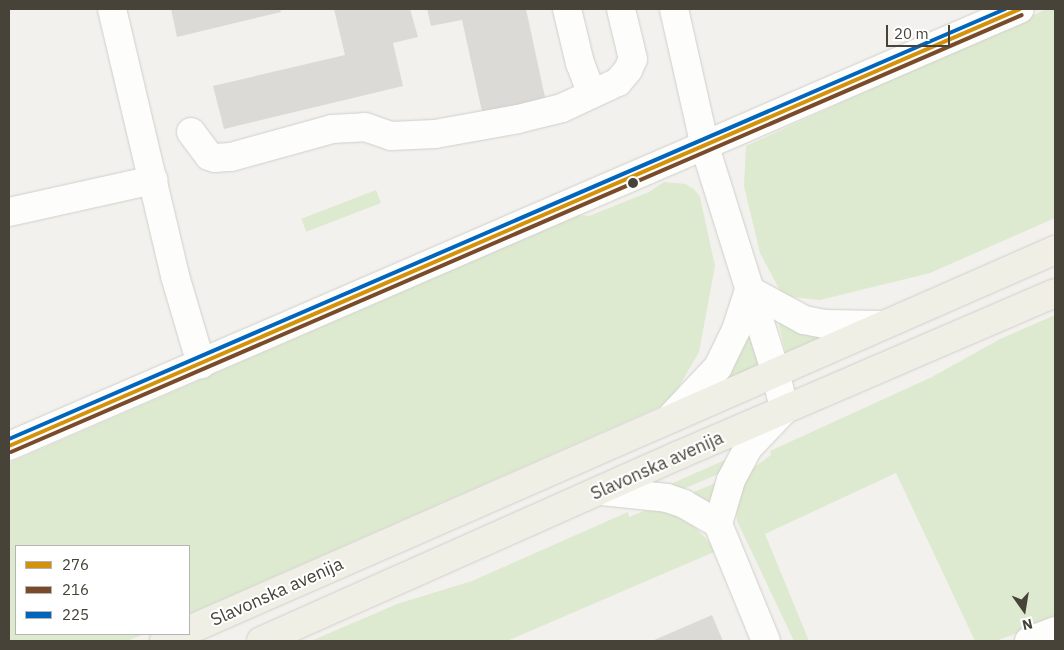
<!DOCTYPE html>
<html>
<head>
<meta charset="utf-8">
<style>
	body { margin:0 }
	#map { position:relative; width:1064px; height:650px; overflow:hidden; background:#f2f1ed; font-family:"IBM Plex Sans",sans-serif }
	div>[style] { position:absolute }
	.green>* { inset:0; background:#ddeacf; transform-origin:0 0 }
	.building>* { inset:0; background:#dcdad6 }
	.roads { filter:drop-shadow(0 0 1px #d0cfcb) drop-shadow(0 0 1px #d0cfcb) }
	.minor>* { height:28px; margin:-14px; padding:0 14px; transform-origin:14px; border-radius:14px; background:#fdfdfc }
	.major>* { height:28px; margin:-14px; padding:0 14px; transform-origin:14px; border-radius:14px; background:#f0efe6 }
	.bus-1>* { height:4px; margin:-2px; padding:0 2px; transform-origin:2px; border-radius:2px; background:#d4920b }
	.bus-2>* { height:4px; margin:-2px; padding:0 2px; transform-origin:2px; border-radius:2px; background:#7a4b2a }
	.bus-3>* { height:4px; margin:-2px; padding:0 2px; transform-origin:2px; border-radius:2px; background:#0065bd }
	.dots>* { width:14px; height:14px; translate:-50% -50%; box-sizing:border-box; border:2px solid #fff; border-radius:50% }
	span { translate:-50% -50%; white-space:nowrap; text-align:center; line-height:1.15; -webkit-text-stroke:4px #fff; paint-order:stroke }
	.street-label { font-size:18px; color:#474339 }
	.frame { position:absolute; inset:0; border:10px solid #474339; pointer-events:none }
	.legend { position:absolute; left:15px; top:545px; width:175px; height:90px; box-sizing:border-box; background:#fff; border:1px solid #b5b4b0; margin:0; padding:6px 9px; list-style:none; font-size:15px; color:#474339 }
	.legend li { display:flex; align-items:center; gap:10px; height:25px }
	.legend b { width:25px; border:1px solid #b5b4b0 }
	.north { position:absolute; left:999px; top:585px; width:50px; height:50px; -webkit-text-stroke:4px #fff; paint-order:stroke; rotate:167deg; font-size:14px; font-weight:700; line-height:20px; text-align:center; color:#474339 }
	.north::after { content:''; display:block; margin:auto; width:18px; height:22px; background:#474339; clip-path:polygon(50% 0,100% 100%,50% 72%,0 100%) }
	.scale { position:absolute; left:886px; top:25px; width:64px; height:22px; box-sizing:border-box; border:2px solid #474339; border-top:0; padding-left:6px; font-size:15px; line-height:18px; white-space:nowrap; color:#474339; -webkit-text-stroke:4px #fff; paint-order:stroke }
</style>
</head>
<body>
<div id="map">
	<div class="green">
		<div style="clip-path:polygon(1047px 9px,1055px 9px,1055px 218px,930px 273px,820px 300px,783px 296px,760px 253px,744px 186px,746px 146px)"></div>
		<div style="clip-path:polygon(664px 182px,685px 184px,694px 189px,700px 197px,715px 266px,699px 352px,670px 402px,189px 614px,189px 546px,16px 546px,16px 634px,144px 634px,127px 641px,9px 641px,9px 463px,579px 215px,589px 216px,649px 192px)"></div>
		<div style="left:376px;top:190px;width:14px;height:80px;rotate:69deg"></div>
		<div style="clip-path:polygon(1055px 315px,1055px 618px,996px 641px,975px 641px,896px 473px,765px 534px,809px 641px,794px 641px,737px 521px,736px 505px,742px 483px,756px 466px,771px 455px,770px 451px,932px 377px,1000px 339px)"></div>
		<div style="clip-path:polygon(778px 321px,827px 337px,788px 354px,785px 350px)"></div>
		<div style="clip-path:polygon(744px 333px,750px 334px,760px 370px,725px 381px,724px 376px)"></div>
		<div style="clip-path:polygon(725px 460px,728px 460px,728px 470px,676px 492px,666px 486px)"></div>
		<div style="clip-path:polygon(723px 480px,713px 504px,684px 496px)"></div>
		<div style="clip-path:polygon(662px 510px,677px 515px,696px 528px,710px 543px,714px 552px,507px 641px,311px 641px,397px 604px,472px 581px,628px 512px,629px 517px,644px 511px)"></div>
	</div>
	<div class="building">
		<div style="clip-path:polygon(171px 9px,280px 9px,281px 12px,177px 37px)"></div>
		<div style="clip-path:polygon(334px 9px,410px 9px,418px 37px,393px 43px,403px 86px,224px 129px,213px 86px,345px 55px)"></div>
		<div style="clip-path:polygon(427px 9px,526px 9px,546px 102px,483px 116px,462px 20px,431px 26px)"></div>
		<div style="clip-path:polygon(712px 615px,723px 641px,652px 641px)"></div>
	</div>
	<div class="roads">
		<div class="minor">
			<div style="left:112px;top:9px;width:274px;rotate:76.7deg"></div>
			<div style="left:175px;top:276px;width:92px;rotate:73.5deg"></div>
			<div style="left:567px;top:9px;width:56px;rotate:76.5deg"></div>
			<div style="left:580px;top:63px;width:33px;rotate:69deg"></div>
			<div style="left:674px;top:9px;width:141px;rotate:77.3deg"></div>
			<div style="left:705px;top:147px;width:238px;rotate:72.6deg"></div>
			<div style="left:776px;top:374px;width:37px;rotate:77deg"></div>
			<div style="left:784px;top:410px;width:52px;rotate:133.5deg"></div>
			<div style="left:748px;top:448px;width:36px;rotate:118deg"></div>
			<div style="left:731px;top:480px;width:46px;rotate:106.5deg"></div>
			<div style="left:191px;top:132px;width:30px;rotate:53deg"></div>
			<div style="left:209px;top:156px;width:6px;rotate:18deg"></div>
			<div style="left:215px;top:158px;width:16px;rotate:-4deg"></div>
			<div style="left:231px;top:157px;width:105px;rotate:-15.5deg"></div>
			<div style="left:332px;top:129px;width:33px;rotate:-3deg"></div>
			<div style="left:365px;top:127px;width:28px;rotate:19deg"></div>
			<div style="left:391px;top:136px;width:44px;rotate:-2.6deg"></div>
			<div style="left:435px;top:134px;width:84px;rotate:-10.2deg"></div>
			<div style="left:518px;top:119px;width:45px;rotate:-14deg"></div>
			<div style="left:562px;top:108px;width:62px;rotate:-24.9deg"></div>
			<div style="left:618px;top:82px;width:16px;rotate:-50deg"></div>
			<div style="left:628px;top:70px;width:12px;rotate:-66deg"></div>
			<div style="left:633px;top:59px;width:51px;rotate:-103.5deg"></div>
			<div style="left:9px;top:212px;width:148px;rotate:-12.5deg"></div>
			<div style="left:749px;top:290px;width:63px;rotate:28.6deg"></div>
			<div style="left:804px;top:320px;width:21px;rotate:11deg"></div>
			<div style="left:825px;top:324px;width:56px;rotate:1deg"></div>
			<div style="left:670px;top:418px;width:70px;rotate:-46.7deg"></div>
			<div style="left:718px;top:367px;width:41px;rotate:-64.1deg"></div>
			<div style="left:736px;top:330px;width:42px;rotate:-72deg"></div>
			<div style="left:9px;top:446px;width:1101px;rotate:-23.38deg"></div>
			<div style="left:602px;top:491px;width:65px;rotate:6.1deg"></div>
			<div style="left:667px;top:498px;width:18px;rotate:19deg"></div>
			<div style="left:684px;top:504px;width:39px;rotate:30deg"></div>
			<div style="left:718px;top:524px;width:126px;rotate:67.7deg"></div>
			<div style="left:1029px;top:641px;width:28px;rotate:-21deg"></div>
		</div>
		<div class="major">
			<div style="left:189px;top:630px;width:946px;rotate:-23.69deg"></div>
			<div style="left:164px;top:641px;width:18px;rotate:-22deg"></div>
			<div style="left:261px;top:641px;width:458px;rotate:-24deg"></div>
			<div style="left:679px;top:455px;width:409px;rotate:-23.3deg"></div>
		</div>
	</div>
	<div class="bus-1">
		<div style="left:9px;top:446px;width:1101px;rotate:-23.38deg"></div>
	</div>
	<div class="bus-2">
		<div style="left:11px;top:452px;width:1101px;rotate:-23.38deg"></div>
	</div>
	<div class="bus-3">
		<div style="left:9px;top:439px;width:1085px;rotate:-23.35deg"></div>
	</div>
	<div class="dots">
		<div style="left:633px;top:183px;background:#474339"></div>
	</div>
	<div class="street-label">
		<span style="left:657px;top:466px;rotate:-24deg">Slavonska avenija</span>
		<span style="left:277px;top:592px;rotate:-24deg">Slavonska avenija</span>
	</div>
	<div class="frame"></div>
	<ul class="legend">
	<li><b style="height:6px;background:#d4920b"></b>276</li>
	<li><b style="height:6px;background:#7a4b2a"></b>216</li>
	<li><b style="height:6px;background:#0065bd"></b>225</li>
	</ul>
	<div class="north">N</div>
	<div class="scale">20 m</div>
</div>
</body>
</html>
